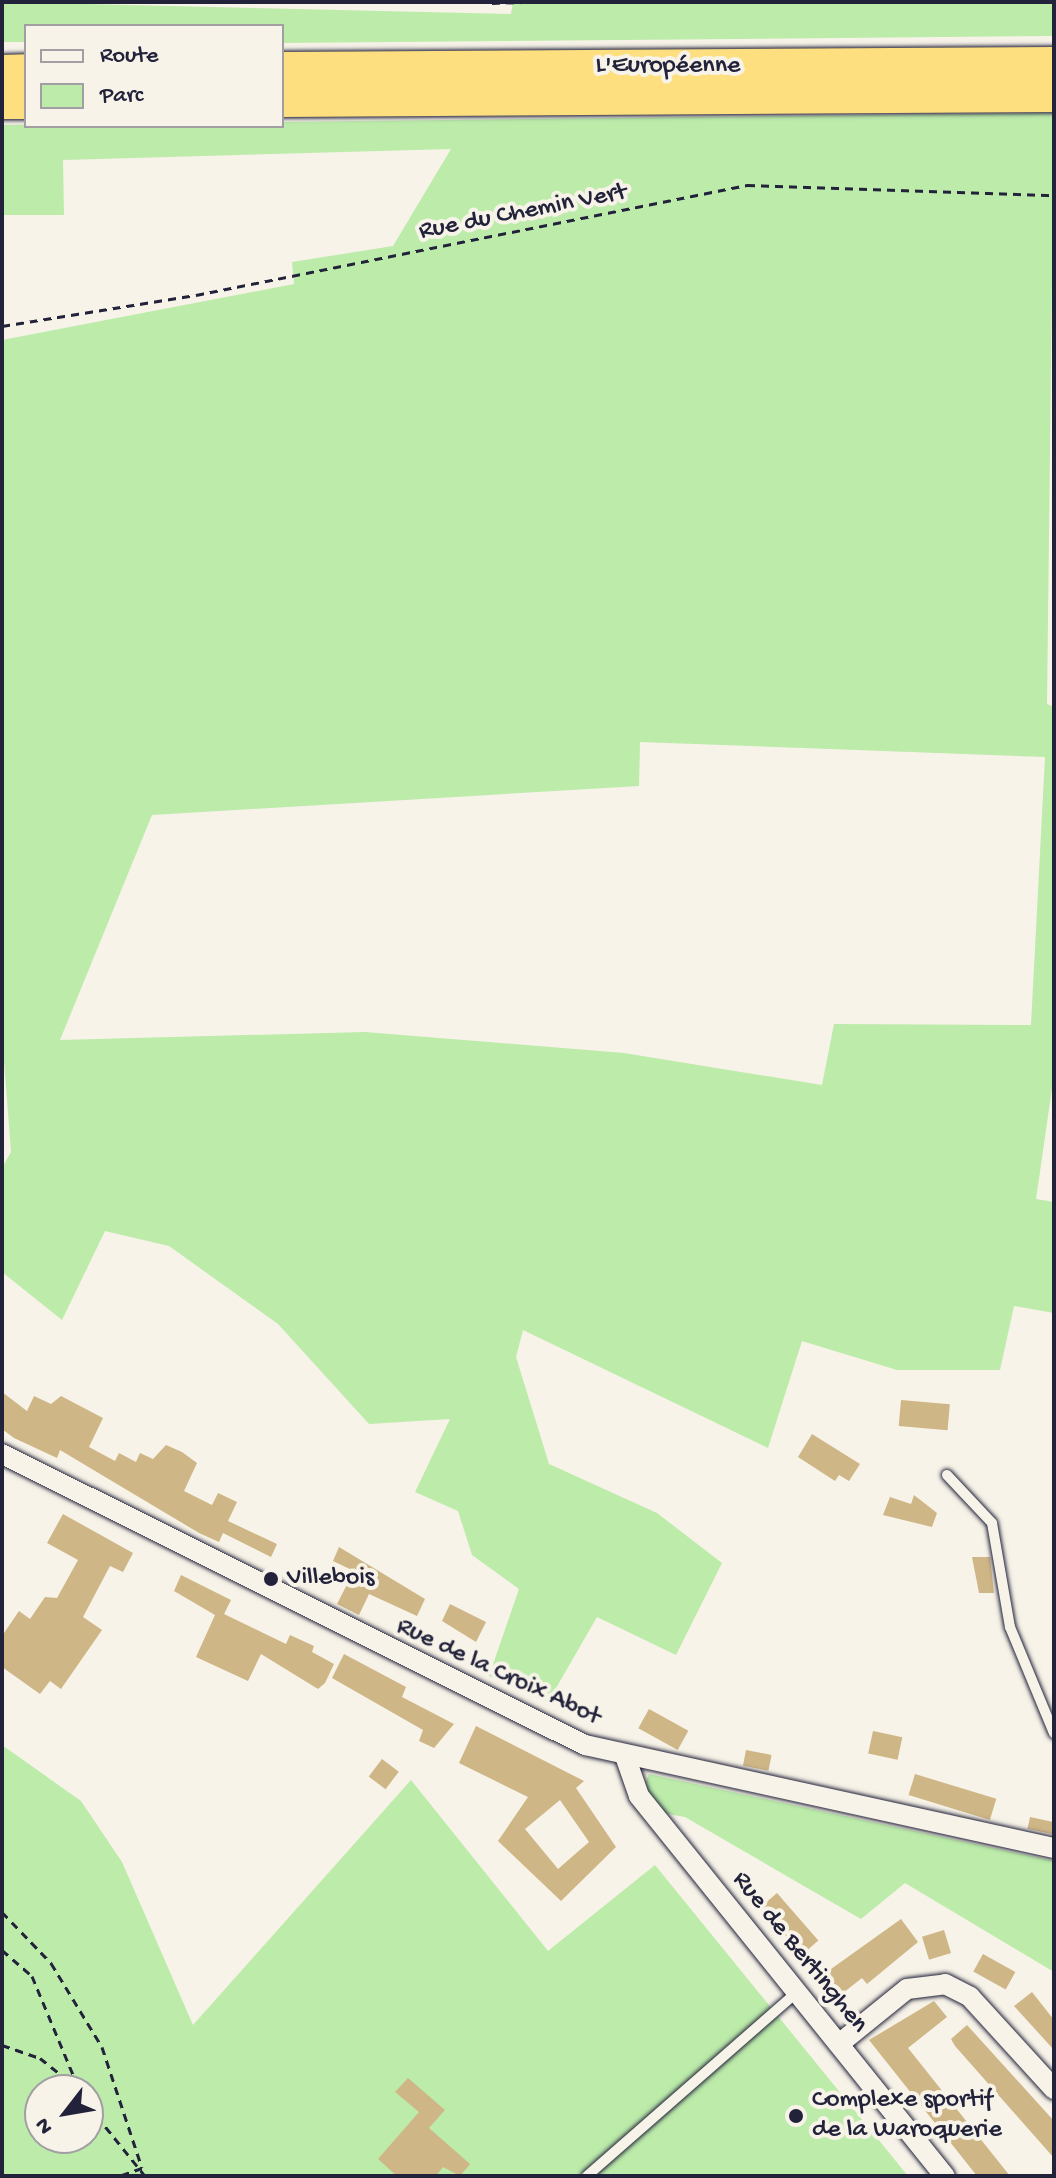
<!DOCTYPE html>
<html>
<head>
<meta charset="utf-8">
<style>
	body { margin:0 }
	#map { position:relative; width:1056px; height:2178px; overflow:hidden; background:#f7f3e8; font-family:"Gochi Hand",sans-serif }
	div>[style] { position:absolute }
	.green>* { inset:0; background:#bcebaa }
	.building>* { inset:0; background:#cfb686; transform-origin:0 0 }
	.path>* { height:3px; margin-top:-1.5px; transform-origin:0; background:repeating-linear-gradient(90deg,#22223b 0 8px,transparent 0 14px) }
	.roads { filter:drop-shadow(0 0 2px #22223b) drop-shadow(0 0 2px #22223b) }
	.lane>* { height:10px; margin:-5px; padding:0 5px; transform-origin:5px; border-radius:5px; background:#f7f3e8 }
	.street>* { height:20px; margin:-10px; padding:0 10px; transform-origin:10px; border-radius:10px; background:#f7f3e8 }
	.highway>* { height:36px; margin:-18px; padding:0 18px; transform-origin:18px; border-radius:18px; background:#fddf80 }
	.dots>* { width:22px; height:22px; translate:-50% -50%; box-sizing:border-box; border:4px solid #f7f3e8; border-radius:50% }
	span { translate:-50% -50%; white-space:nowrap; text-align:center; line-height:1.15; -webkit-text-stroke:8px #f7f3e8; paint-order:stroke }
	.street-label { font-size:26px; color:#22223b }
	.poi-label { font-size:26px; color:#22223b }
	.left { translate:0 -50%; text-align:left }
	.frame { position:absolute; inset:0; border:4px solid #22223b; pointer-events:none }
	.legend { position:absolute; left:24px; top:24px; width:260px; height:104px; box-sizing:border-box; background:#f7f3e8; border:2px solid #a29fa3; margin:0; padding:10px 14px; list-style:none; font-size:24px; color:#22223b }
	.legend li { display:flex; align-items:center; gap:16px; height:40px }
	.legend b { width:40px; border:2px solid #a29fa3 }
	.north { position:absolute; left:24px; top:2074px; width:80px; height:80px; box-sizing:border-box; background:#f7f3e8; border:2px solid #a29fa3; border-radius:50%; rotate:239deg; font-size:22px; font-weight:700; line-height:32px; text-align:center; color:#22223b }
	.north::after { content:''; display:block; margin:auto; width:28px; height:36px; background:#22223b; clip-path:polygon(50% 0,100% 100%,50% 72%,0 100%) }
</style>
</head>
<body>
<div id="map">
	<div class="green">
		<div style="clip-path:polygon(2px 2px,511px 14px,513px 2px,1054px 2px,1054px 36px,282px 43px,282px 26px,26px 26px,26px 42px,2px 42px)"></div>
		<div style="clip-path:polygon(evenodd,1054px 113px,1047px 704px,1054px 707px,1054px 1075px,1036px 1199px,1054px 1202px,1054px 1313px,1014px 1306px,1000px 1370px,897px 1370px,802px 1341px,768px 1448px,523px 1330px,516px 1357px,549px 1464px,657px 1513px,722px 1563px,676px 1655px,597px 1617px,548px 1702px,489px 1676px,519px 1589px,472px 1555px,458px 1511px,415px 1492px,450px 1419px,369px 1424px,278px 1324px,169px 1246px,105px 1231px,62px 1320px,2px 1272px,2px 1168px,11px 1152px,2px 1035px,2px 340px,294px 284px,292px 262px,393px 246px,451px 149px,63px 160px,64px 215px,2px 215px,2px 125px,1054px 113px,640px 742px,1045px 757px,1031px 1025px,834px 1024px,822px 1085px,624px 1053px,365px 1032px,60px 1040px,152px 815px,639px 786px,640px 742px)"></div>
		<div style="clip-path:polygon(evenodd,2px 1745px,81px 1801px,122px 1862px,193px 2025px,411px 1780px,548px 1951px,655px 1865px,908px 2176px,2px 2176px,2px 1745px,40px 2090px,88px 2090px,88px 2138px,40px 2138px,40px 2090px)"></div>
		<div style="clip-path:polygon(649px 1774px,1054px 1861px,1054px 1972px,905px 1883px,861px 1919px,685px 1817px,662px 1813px,643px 1788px)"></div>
	</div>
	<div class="building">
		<div style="clip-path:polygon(2px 1392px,27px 1411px,34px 1396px,51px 1404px,61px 1396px,103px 1418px,89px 1447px,115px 1461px,119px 1453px,136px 1462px,140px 1453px,153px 1459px,166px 1445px,182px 1452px,197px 1463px,184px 1491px,212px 1505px,218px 1493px,237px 1502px,228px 1521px,277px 1544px,271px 1557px,223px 1533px,219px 1542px,199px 1533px,60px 1450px,57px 1458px,14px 1438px,2px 1429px)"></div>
		<div style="left:901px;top:1400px;width:49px;height:26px;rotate:5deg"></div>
		<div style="clip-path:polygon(812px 1434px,860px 1464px,849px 1481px,839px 1475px,835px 1481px,798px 1457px)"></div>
		<div style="clip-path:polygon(914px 1495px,937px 1513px,932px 1527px,883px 1515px,890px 1497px,911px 1504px)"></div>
		<div style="clip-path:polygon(63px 1514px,133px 1553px,123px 1572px,110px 1566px,83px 1617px,102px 1630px,61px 1689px,50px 1681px,40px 1694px,2px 1667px,2px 1636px,19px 1611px,30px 1619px,45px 1597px,57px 1598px,78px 1560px,47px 1543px)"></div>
		<div style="clip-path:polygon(339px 1547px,425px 1599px,417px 1616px,369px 1594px,359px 1615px,337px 1604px,354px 1571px,333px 1561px)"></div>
		<div style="clip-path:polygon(972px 1557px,990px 1557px,994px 1593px,979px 1593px)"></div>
		<div style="clip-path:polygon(181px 1575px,231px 1600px,224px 1614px,286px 1644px,290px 1635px,314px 1646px,312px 1652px,334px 1664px,325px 1683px,318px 1689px,261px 1654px,248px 1681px,196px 1657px,215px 1615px,174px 1591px)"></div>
		<div style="clip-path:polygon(450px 1604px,486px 1622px,476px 1642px,442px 1621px)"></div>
		<div style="clip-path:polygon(344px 1654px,406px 1687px,402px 1697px,454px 1724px,434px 1748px,419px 1741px,423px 1730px,332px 1678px)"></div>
		<div style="left:649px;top:1709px;width:45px;height:22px;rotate:29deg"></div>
		<div style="clip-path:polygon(evenodd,476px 1726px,584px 1781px,576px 1788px,616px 1847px,561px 1901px,498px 1841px,528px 1797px,459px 1763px,476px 1726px,560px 1800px,589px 1842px,558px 1869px,525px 1829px,560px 1800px)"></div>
		<div style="left:873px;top:1731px;width:30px;height:23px;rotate:12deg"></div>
		<div style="left:746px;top:1750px;width:26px;height:16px;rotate:11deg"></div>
		<div style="left:382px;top:1759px;width:21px;height:22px;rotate:37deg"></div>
		<div style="left:915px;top:1774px;width:85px;height:22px;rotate:17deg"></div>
		<div style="left:1030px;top:1817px;width:25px;height:12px;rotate:12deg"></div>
		<div style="left:777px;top:1893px;width:63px;height:22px;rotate:49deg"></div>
		<div style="clip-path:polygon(901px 1919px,918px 1942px,867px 1984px,862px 1978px,834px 2000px,817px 1979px)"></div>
		<div style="left:944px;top:1930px;width:24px;height:23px;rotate:73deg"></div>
		<div style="left:983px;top:1954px;width:37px;height:20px;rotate:29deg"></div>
		<div style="clip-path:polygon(1032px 1992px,1054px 2020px,1054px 2050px,1014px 2006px)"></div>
		<div style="clip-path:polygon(934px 2001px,947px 2017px,908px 2048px,1010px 2176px,977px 2176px,869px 2040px)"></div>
		<div style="clip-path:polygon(967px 2025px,1054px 2121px,1054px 2158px,955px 2046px,951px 2039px)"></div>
		<div style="clip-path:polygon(408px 2078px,445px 2110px,429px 2128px,470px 2164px,460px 2176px,443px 2167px,436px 2176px,397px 2176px,378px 2159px,419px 2112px,395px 2092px)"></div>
	</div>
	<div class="path">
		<div style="left:492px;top:3px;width:38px;rotate:-2deg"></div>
		<div style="left:2px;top:326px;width:196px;rotate:-9.1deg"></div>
		<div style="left:196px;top:295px;width:562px;rotate:-11.29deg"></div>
		<div style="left:747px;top:185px;width:307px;rotate:1.9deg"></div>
		<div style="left:2px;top:1912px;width:71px;rotate:46.1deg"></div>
		<div style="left:51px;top:1963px;width:98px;rotate:58.7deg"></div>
		<div style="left:102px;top:2047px;width:127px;rotate:71.7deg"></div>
		<div style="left:142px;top:2168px;width:24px;rotate:161deg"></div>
		<div style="left:2px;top:1950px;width:40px;rotate:41deg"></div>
		<div style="left:32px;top:1976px;width:117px;rotate:67.4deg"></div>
		<div style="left:2px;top:2045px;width:40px;rotate:18.9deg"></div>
		<div style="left:40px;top:2058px;width:51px;rotate:38.7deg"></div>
		<div style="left:88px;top:2105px;width:91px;rotate:51.2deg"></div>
	</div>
	<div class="roads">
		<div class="lane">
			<div style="left:947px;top:1475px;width:66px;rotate:46.8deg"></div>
			<div style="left:992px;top:1523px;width:106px;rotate:80.2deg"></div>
			<div style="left:1010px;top:1627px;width:115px;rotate:67.5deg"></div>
			<div style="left:587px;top:2176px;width:278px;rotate:-41.2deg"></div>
		</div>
		<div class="street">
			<div style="left:2px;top:1454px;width:652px;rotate:26.53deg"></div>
			<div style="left:585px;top:1745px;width:480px;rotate:12.4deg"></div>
			<div style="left:625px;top:1756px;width:42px;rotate:70.7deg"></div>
			<div style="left:639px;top:1796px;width:488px;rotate:51.2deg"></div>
			<div style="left:839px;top:2044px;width:87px;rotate:-39deg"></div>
			<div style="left:907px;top:1989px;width:38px;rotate:-7deg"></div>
			<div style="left:945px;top:1984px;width:28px;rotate:27deg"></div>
			<div style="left:970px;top:1997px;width:125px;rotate:47.6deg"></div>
		</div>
		<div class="highway">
			<div style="left:282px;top:70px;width:772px;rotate:-0.37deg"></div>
			<div style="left:2px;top:73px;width:24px;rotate:-2deg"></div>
			<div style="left:282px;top:99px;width:772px;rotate:-0.37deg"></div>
			<div style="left:2px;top:101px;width:24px"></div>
		</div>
	</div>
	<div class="dots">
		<div style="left:271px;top:1579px;background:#22223b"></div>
		<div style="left:796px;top:2116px;background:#22223b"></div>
	</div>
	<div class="street-label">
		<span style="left:668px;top:67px">L'Européenne</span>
		<span style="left:523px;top:213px;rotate:-11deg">Rue du Chemin Vert</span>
		<span style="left:498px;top:1673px;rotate:25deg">Rue de la Croix Abot</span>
		<span style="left:799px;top:1953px;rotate:51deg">Rue de Bertinghen</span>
	</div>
	<div class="poi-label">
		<span class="left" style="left:287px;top:1579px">Villebois</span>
		<span class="left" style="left:812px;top:2116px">Complexe sportif<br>de la Waroquerie</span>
	</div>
	<div class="frame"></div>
	<ul class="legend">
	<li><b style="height:10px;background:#f7f3e8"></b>Route</li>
	<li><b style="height:22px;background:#bcebaa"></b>Parc</li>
	</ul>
	<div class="north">N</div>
</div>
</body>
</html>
